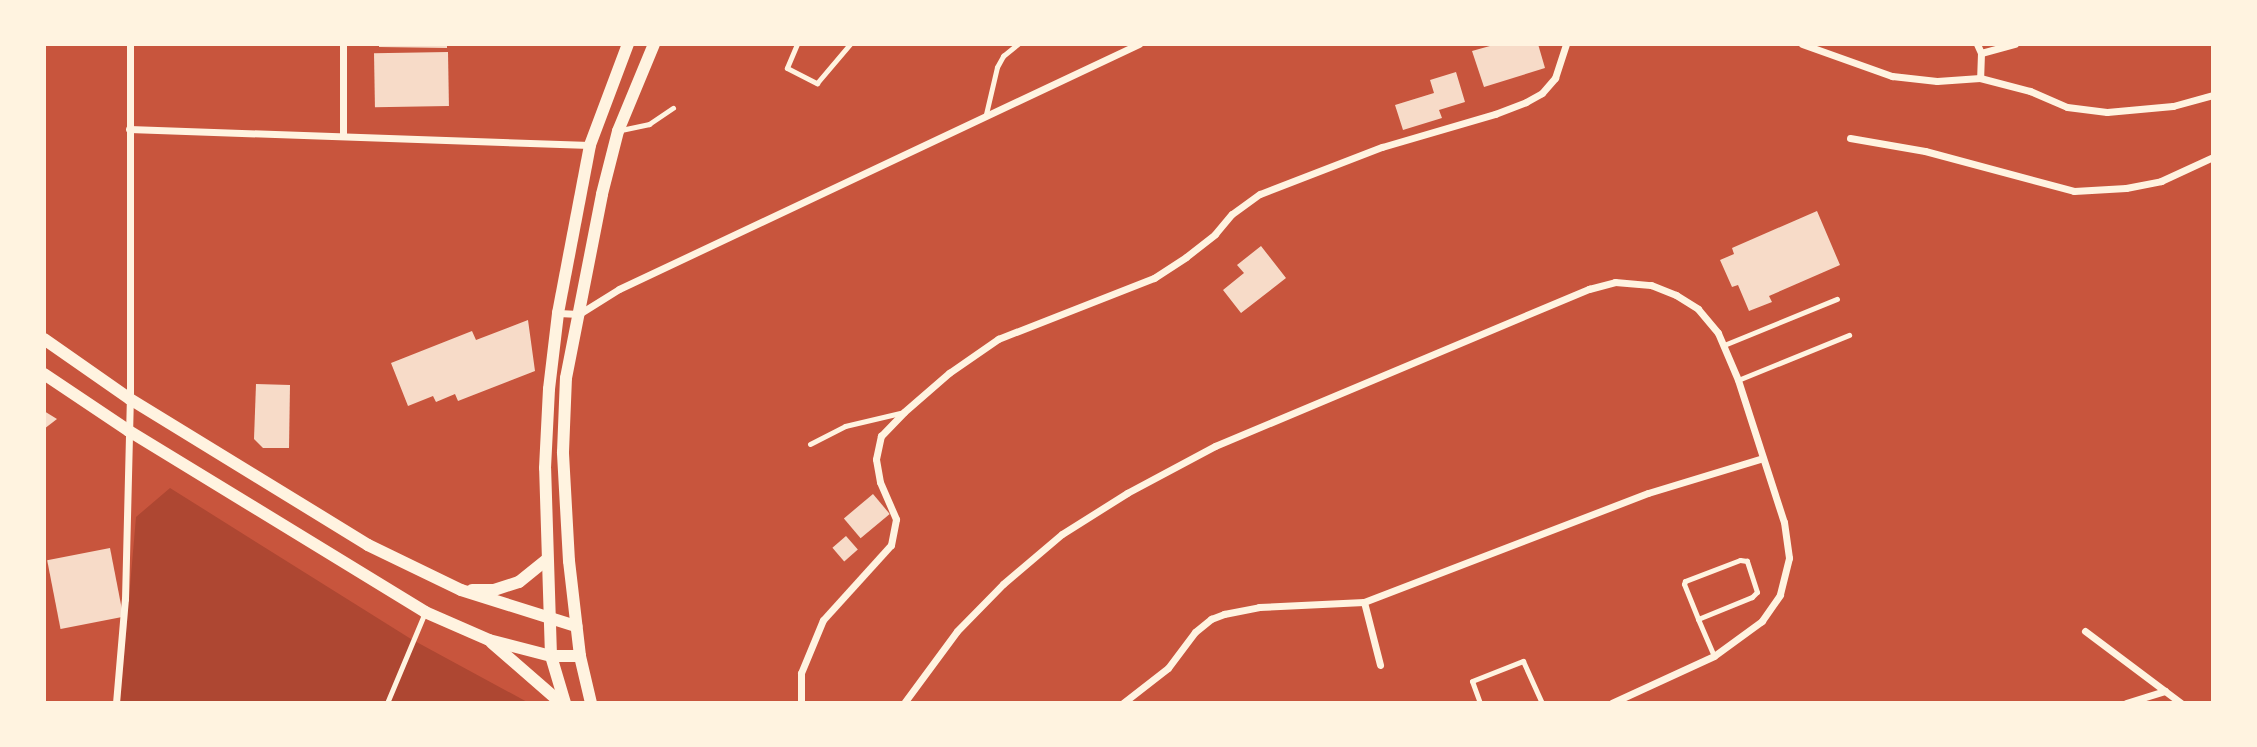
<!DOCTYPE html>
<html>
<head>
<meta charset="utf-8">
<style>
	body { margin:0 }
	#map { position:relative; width:2257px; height:747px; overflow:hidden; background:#c8553d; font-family:"Roboto Condensed",sans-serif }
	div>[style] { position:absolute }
	.green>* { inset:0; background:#ae4732 }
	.building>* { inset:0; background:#f7dbc8; transform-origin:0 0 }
	.service>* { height:5px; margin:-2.5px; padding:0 2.5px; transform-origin:2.5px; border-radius:2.5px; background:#fff3e0 }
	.minor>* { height:7px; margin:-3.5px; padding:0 3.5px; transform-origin:3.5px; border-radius:3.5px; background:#fff3e0 }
	.tertiary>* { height:12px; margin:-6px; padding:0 6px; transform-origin:6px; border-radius:6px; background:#fff3e0 }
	span { translate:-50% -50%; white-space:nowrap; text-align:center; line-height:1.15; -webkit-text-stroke:7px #fff3e0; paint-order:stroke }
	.frame { position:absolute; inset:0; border:46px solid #fff3e0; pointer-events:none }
</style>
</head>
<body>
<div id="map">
	<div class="green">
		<div style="clip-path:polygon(170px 488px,411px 639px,529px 703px,120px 703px,136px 517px)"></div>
	</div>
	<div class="building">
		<div style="clip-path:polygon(379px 44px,447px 44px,447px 48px,379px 47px)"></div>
		<div style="clip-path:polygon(1497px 44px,1538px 44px,1545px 68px,1484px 87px,1472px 51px)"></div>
		<div style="left:448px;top:52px;width:54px;height:74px;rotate:89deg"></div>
		<div style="clip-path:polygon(1456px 72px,1465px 102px,1439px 110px,1442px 118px,1403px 130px,1395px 105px,1434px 93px,1430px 80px)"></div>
		<div style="clip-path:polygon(1817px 211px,1840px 265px,1769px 296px,1772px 302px,1749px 311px,1738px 285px,1732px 287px,1720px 260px,1734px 254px,1732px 248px)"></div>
		<div style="clip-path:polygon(1261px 246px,1286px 278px,1241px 313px,1223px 290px,1244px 273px,1237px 265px)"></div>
		<div style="clip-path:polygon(528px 320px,535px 371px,458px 401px,455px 394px,436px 402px,433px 396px,408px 406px,391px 363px,472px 331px,476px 340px)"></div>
		<div style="clip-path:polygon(256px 384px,290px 385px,289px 448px,263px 448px,254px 439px)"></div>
		<div style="clip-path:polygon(44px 411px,57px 419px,44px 429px)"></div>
		<div style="left:873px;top:494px;width:26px;height:38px;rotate:50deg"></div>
		<div style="left:846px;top:536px;width:18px;height:18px;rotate:49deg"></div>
		<div style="left:110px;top:548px;width:70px;height:64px;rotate:79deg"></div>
	</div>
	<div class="service">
		<div style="left:797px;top:44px;width:26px;rotate:113deg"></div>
		<div style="left:787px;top:68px;width:34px;rotate:27deg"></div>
		<div style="left:817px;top:83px;width:51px;rotate:-49.8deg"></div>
		<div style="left:986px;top:114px;width:48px;rotate:-76.8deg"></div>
		<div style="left:997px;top:67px;width:13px;rotate:-61deg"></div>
		<div style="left:1003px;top:56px;width:19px;rotate:-39deg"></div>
		<div style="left:621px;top:130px;width:29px;rotate:-12deg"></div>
		<div style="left:649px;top:124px;width:29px;rotate:-34deg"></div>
		<div style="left:1724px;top:345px;width:122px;rotate:-22.2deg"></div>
		<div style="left:1738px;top:380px;width:120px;rotate:-22.1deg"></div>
		<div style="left:810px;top:444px;width:39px;rotate:-27deg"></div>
		<div style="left:845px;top:426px;width:61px;rotate:-13.3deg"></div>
		<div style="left:1698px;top:619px;width:58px;rotate:-22.2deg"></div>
		<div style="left:1752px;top:597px;width:7px;rotate:-45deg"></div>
		<div style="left:1757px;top:592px;width:33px;rotate:-108deg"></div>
		<div style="left:1747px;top:561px;width:7px;rotate:-172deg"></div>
		<div style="left:1740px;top:560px;width:59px;rotate:159.1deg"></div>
		<div style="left:1685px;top:581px;width:3px;rotate:108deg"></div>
		<div style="left:1684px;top:584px;width:38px;rotate:68deg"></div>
		<div style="left:1698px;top:619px;width:40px;rotate:66.6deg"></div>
		<div style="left:387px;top:703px;width:99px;rotate:-67.3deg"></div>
		<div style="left:1480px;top:703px;width:23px;rotate:-110deg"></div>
		<div style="left:1472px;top:681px;width:55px;rotate:-21.4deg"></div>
		<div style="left:1523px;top:661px;width:46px;rotate:65.7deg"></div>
	</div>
	<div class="minor">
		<div style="left:1802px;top:44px;width:96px;rotate:19.6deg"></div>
		<div style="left:1892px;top:76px;width:45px;rotate:6.3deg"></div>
		<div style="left:1937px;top:81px;width:43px;rotate:-4deg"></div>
		<div style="left:1977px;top:44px;width:10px;rotate:66deg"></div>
		<div style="left:1981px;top:53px;width:25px;rotate:92deg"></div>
		<div style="left:1980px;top:78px;width:52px;rotate:14.6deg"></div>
		<div style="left:2030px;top:91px;width:40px;rotate:23.4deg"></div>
		<div style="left:2067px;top:107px;width:40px;rotate:7.1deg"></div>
		<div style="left:2107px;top:112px;width:66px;rotate:-5.2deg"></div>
		<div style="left:2173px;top:106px;width:41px;rotate:-15.4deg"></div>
		<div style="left:1981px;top:53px;width:35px;rotate:-15deg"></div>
		<div style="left:129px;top:129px;width:461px;rotate:2deg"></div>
		<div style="left:343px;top:134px;width:90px;rotate:-90deg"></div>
		<div style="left:1850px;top:138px;width:76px;rotate:9.8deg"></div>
		<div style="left:1925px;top:151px;width:154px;rotate:15deg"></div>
		<div style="left:2074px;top:191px;width:52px;rotate:-3.3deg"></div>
		<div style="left:2126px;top:188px;width:36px;rotate:-11deg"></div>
		<div style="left:2161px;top:181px;width:57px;rotate:-24.8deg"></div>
		<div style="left:558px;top:313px;width:21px;rotate:3deg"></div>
		<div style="left:579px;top:314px;width:47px;rotate:-32deg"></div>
		<div style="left:619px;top:289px;width:575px;rotate:-25.23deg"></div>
		<div style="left:1364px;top:602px;width:65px;rotate:75.7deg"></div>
		<div style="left:2085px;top:631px;width:120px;rotate:36.9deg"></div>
		<div style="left:116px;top:703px;width:104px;rotate:-85.1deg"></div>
		<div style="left:125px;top:599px;width:200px;rotate:-88.6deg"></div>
		<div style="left:130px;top:399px;width:355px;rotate:-90deg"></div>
		<div style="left:801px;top:703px;width:30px;rotate:-90deg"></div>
		<div style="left:801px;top:673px;width:57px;rotate:-67.5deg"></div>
		<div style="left:823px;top:620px;width:101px;rotate:-47.8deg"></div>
		<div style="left:891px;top:545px;width:26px;rotate:-79deg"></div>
		<div style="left:896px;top:519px;width:40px;rotate:-113.4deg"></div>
		<div style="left:880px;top:482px;width:23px;rotate:-100deg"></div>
		<div style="left:876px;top:459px;width:24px;rotate:-78deg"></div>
		<div style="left:881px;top:436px;width:33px;rotate:-46deg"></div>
		<div style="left:904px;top:412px;width:60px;rotate:-40.9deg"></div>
		<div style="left:949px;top:373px;width:60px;rotate:-34.8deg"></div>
		<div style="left:998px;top:339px;width:168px;rotate:-21.4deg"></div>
		<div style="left:1154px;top:278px;width:38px;rotate:-33deg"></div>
		<div style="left:1186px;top:257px;width:37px;rotate:-38deg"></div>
		<div style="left:1215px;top:234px;width:26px;rotate:-50deg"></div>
		<div style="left:1232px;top:214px;width:34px;rotate:-36deg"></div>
		<div style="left:1260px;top:194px;width:131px;rotate:-21.1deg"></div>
		<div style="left:1382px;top:147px;width:118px;rotate:-16.3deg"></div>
		<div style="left:1495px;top:114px;width:33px;rotate:-21deg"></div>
		<div style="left:1526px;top:102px;width:18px;rotate:-29deg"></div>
		<div style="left:1542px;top:93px;width:20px;rotate:-49deg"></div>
		<div style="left:1555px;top:78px;width:36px;rotate:-72deg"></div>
		<div style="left:904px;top:703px;width:89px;rotate:-53.6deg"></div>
		<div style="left:957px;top:631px;width:66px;rotate:-45.6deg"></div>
		<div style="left:1003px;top:584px;width:77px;rotate:-40.3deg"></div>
		<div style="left:1062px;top:534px;width:77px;rotate:-32.2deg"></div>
		<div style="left:1127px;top:493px;width:100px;rotate:-28.1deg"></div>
		<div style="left:1215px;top:446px;width:406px;rotate:-22.8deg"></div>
		<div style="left:1589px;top:289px;width:27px;rotate:-15deg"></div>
		<div style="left:1615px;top:282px;width:36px;rotate:5deg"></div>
		<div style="left:1651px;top:285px;width:27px;rotate:22deg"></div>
		<div style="left:1676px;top:295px;width:26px;rotate:32deg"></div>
		<div style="left:1698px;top:309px;width:31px;rotate:50deg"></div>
		<div style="left:1718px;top:333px;width:51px;rotate:66.9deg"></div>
		<div style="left:1738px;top:380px;width:149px;rotate:72.1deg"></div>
		<div style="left:1784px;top:522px;width:36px;rotate:82deg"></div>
		<div style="left:1789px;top:558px;width:38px;rotate:104deg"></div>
		<div style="left:1780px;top:595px;width:32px;rotate:125deg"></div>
		<div style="left:1762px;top:621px;width:59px;rotate:143.9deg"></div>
		<div style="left:1714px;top:656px;width:112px;rotate:155.3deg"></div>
		<div style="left:1123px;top:703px;width:57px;rotate:-37.9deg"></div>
		<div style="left:1168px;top:668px;width:45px;rotate:-53.1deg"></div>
		<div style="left:1195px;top:632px;width:21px;rotate:-39deg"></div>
		<div style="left:1211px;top:619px;width:14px;rotate:-21deg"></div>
		<div style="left:1224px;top:614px;width:36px;rotate:-11deg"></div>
		<div style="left:1259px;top:607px;width:105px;rotate:-2.7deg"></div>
		<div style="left:1364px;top:602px;width:304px;rotate:-21deg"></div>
		<div style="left:1648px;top:493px;width:120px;rotate:-16.9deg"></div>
		<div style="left:2126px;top:703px;width:41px;rotate:-17.1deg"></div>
	</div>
	<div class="tertiary">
		<div style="left:44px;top:339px;width:105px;rotate:34.9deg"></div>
		<div style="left:130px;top:399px;width:279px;rotate:31.5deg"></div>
		<div style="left:368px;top:545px;width:103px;rotate:25.8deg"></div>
		<div style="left:461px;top:590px;width:121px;rotate:17.4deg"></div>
		<div style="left:44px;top:374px;width:102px;rotate:33.8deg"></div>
		<div style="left:129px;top:431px;width:347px;rotate:31.4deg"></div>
		<div style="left:425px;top:612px;width:70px;rotate:23.6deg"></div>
		<div style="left:489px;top:640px;width:64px;rotate:14.5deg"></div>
		<div style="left:551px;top:656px;width:29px"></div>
		<div style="left:472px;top:590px;width:22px"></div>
		<div style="left:494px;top:590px;width:26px;rotate:-18deg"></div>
		<div style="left:519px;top:582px;width:36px;rotate:-39deg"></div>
		<div style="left:492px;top:643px;width:91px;rotate:41deg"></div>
		<div style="left:565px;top:703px;width:49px;rotate:-106.6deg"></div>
		<div style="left:551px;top:656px;width:188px;rotate:-91.8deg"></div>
		<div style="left:545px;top:468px;width:79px;rotate:-87.1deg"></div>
		<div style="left:549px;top:389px;width:77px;rotate:-83.2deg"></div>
		<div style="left:558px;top:313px;width:171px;rotate:-79.2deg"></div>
		<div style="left:590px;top:145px;width:108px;rotate:-69.4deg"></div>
		<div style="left:591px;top:703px;width:48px;rotate:-103.2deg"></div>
		<div style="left:580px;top:656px;width:96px;rotate:-96.6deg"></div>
		<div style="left:569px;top:561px;width:109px;rotate:-93.2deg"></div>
		<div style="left:563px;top:452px;width:74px;rotate:-87.7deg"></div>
		<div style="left:566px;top:378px;width:187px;rotate:-78.9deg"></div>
		<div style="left:602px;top:194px;width:65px;rotate:-75.7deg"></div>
		<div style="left:618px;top:131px;width:94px;rotate:-67.5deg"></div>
	</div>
	<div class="frame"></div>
</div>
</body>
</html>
